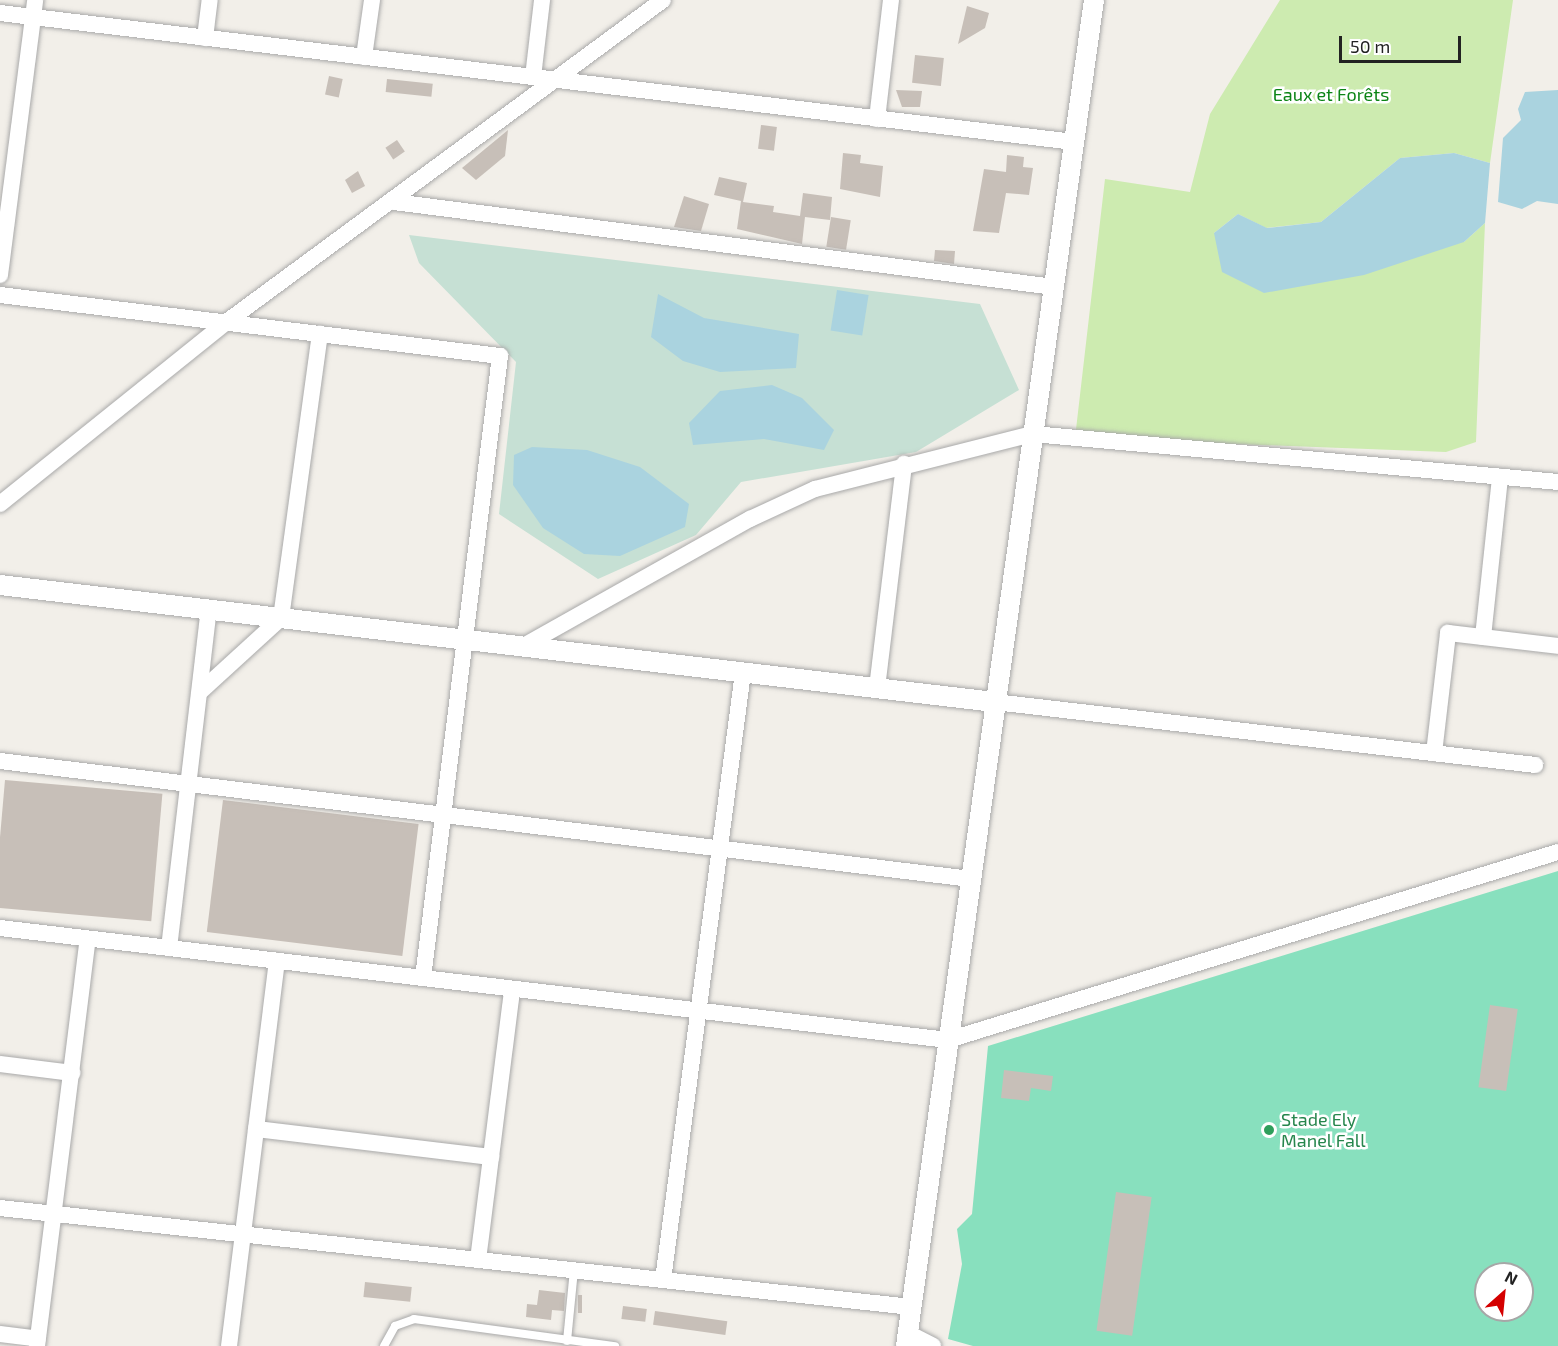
<!DOCTYPE html>
<html>
<head>
<meta charset="utf-8">
<style>
	body { margin:0 }
	#map { position:relative; width:1558px; height:1346px; overflow:hidden; background:#f2efe9; font-family:"Exo 2",sans-serif }
	div>[style] { position:absolute }
	.grass>* { inset:0; background:#cdebb0 }
	.wetland>* { inset:0; background:#c6e0d4 }
	.pitch>* { inset:0; background:#88e0be }
	.water>* { inset:0; background:#aad3df; transform-origin:0 0 }
	.building>* { inset:0; background:#c7bfb8; transform-origin:0 0 }
	.roads { filter:drop-shadow(0 0 2px #a9a9a9) drop-shadow(0 0 2px #a9a9a9) }
	.service>* { height:8px; margin:-4px; padding:0 4px; transform-origin:4px; border-radius:4px; background:#fff }
	.minor>* { height:16px; margin:-8px; padding:0 8px; transform-origin:8px; border-radius:8px; background:#fff }
	.tertiary>* { height:20px; margin:-10px; padding:0 10px; transform-origin:10px; border-radius:10px; background:#fff }
	.dots>* { width:16px; height:16px; translate:-50% -50%; box-sizing:border-box; border:3px solid #fff; border-radius:50% }
	span { translate:-50% -50%; white-space:nowrap; text-align:center; line-height:1.15; -webkit-text-stroke:5px #fff; paint-order:stroke }
	.park-label { font-size:18px; color:#0c8416 }
	.leisure-label { font-size:18px; color:#27864d }
	.left { translate:0 -50%; text-align:left }
	.north { position:absolute; left:1474px; top:1262px; width:60px; height:60px; box-sizing:border-box; background:#fff; border:2px solid #a7a7a7; border-radius:50%; rotate:27deg; font-size:16px; font-weight:700; line-height:24px; text-align:center; color:#222 }
	.north::after { content:''; display:block; margin:auto; width:21px; height:27px; background:#d40000; clip-path:polygon(50% 0,100% 100%,50% 72%,0 100%) }
	.scale { position:absolute; left:1339px; top:36px; width:122px; height:27px; box-sizing:border-box; border:3px solid #222; border-top:0; padding-left:8px; font-size:18px; line-height:21px; white-space:nowrap; color:#222; -webkit-text-stroke:4px #fff; paint-order:stroke }
</style>
</head>
<body>
<div id="map">
	<div class="grass">
		<div style="clip-path:polygon(1280px 0,1513px 0,1490px 163px,1454px 153px,1400px 158px,1321px 222px,1266px 228px,1238px 214px,1214px 233px,1464px 242px,1485px 223px,1476px 442px,1446px 452px,1075px 438px,1105px 179px,1190px 192px,1210px 114px)"></div>
	</div>
	<div class="wetland">
		<div style="clip-path:polygon(409px 235px,980px 304px,1019px 390px,916px 452px,741px 482px,696px 535px,598px 579px,499px 514px,516px 362px,419px 263px)"></div>
	</div>
	<div class="pitch">
		<div style="clip-path:polygon(evenodd,1558px 871px,1558px 1346px,973px 1346px,948px 1339px,962px 1264px,957px 1229px,972px 1214px,988px 1046px,1558px 871px,1486px 1274px,1522px 1274px,1522px 1310px,1486px 1310px,1486px 1274px)"></div>
	</div>
	<div class="water">
		<div style="clip-path:polygon(1558px 90px,1558px 204px,1537px 201px,1522px 209px,1498px 202px,1503px 138px,1521px 120px,1518px 109px,1525px 92px)"></div>
		<div style="clip-path:polygon(1454px 153px,1490px 163px,1485px 223px,1464px 242px,1364px 275px,1264px 293px,1222px 272px,1214px 233px,1238px 214px,1267px 228px,1321px 222px,1400px 158px)"></div>
		<div style="left:837px;top:290px;width:32px;height:41px;rotate:9deg"></div>
		<div style="clip-path:polygon(658px 294px,704px 318px,799px 334px,796px 368px,720px 372px,683px 361px,651px 337px)"></div>
		<div style="clip-path:polygon(772px 385px,802px 398px,834px 430px,824px 450px,764px 439px,693px 445px,689px 423px,720px 391px)"></div>
		<div style="clip-path:polygon(532px 447px,587px 450px,640px 467px,689px 504px,685px 527px,620px 556px,584px 554px,543px 528px,513px 485px,514px 455px)"></div>
	</div>
	<div class="building">
		<div style="clip-path:polygon(967px 6px,989px 13px,985px 28px,958px 44px)"></div>
		<div style="left:915px;top:55px;width:29px;height:28px;rotate:6deg"></div>
		<div style="left:329px;top:76px;width:14px;height:19px;rotate:12deg"></div>
		<div style="left:387px;top:79px;width:46px;height:13px;rotate:6deg"></div>
		<div style="clip-path:polygon(896px 90px,922px 91px,920px 107px,902px 107px)"></div>
		<div style="left:761px;top:125px;width:16px;height:24px;rotate:7deg"></div>
		<div style="clip-path:polygon(508px 130px,505px 156px,476px 180px,462px 168px)"></div>
		<div style="left:397px;top:140px;width:14px;height:14px;rotate:56deg"></div>
		<div style="clip-path:polygon(843px 153px,861px 155px,860px 163px,883px 166px,880px 197px,840px 189px)"></div>
		<div style="clip-path:polygon(1007px 155px,1024px 157px,1023px 167px,1033px 168px,1029px 195px,1006px 193px,999px 233px,973px 231px,984px 169px,1006px 172px)"></div>
		<div style="clip-path:polygon(358px 171px,365px 186px,352px 193px,345px 180px)"></div>
		<div style="clip-path:polygon(719px 177px,747px 183px,743px 202px,774px 206px,773px 212px,800px 216px,803px 193px,832px 197px,830px 220px,805px 217px,802px 244px,737px 229px,741px 201px,714px 195px)"></div>
		<div style="clip-path:polygon(684px 196px,709px 204px,701px 231px,674px 227px)"></div>
		<div style="left:831px;top:217px;width:20px;height:30px;rotate:9deg"></div>
		<div style="clip-path:polygon(935px 250px,955px 251px,954px 264px,934px 261px)"></div>
		<div style="left:5px;top:780px;width:158px;height:128px;rotate:5deg"></div>
		<div style="left:223px;top:800px;width:197px;height:133px;rotate:7deg"></div>
		<div style="left:1490px;top:1005px;width:28px;height:83px;rotate:8deg"></div>
		<div style="clip-path:polygon(1004px 1070px,1053px 1076px,1051px 1091px,1031px 1088px,1029px 1101px,1001px 1098px)"></div>
		<div style="left:1116px;top:1192px;width:36px;height:140px;rotate:8deg"></div>
		<div style="left:365px;top:1282px;width:47px;height:15px;rotate:6deg"></div>
		<div style="clip-path:polygon(539px 1290px,565px 1293px,564px 1311px,552px 1310px,551px 1320px,526px 1317px,527px 1304px,537px 1305px)"></div>
		<div style="left:578px;top:1295px;width:4px;height:18px"></div>
		<div style="left:623px;top:1306px;width:24px;height:13px;rotate:7deg"></div>
		<div style="left:655px;top:1311px;width:73px;height:14px;rotate:8deg"></div>
	</div>
	<div class="roads">
		<div class="service">
			<div style="left:567px;top:1341px;width:71px;rotate:-84.4deg"></div>
			<div style="left:384px;top:1346px;width:23px;rotate:-61deg"></div>
			<div style="left:395px;top:1326px;width:20px;rotate:-20deg"></div>
			<div style="left:414px;top:1319px;width:203px;rotate:7.7deg"></div>
		</div>
		<div class="minor">
			<div style="left:0;top:13px;width:1082px;rotate:6.85deg"></div>
			<div style="left:205px;top:38px;width:38px;rotate:-83deg"></div>
			<div style="left:364px;top:57px;width:58px;rotate:-82deg"></div>
			<div style="left:533px;top:77px;width:78px;rotate:-83.3deg"></div>
			<div style="left:877px;top:119px;width:120px;rotate:-83.3deg"></div>
			<div style="left:394px;top:202px;width:665px;rotate:7.34deg"></div>
			<div style="left:0;top:275px;width:277px;rotate:-82.7deg"></div>
			<div style="left:0;top:295px;width:504px;rotate:6.96deg"></div>
			<div style="left:500px;top:356px;width:627px;rotate:97.06deg"></div>
			<div style="left:0;top:504px;width:289px;rotate:-38.8deg"></div>
			<div style="left:225px;top:323px;width:544px;rotate:-36.41deg"></div>
			<div style="left:1483px;top:637px;width:161px;rotate:-83.9deg"></div>
			<div style="left:527px;top:644px;width:256px;rotate:-29.3deg"></div>
			<div style="left:750px;top:519px;width:72px;rotate:-24.8deg"></div>
			<div style="left:815px;top:489px;width:225px;rotate:-14.2deg"></div>
			<div style="left:1033px;top:434px;width:527px;rotate:5.22deg"></div>
			<div style="left:877px;top:688px;width:226px;rotate:-83.1deg"></div>
			<div style="left:200px;top:692px;width:110px;rotate:-42.4deg"></div>
			<div style="left:281px;top:618px;width:287px;rotate:-82.2deg"></div>
			<div style="left:995px;top:702px;width:544px;rotate:6.65deg"></div>
			<div style="left:1434px;top:753px;width:121px;rotate:-83.3deg"></div>
			<div style="left:1448px;top:633px;width:111px;rotate:6.7deg"></div>
			<div style="left:0;top:761px;width:978px;rotate:6.93deg"></div>
			<div style="left:0;top:928px;width:955px;rotate:6.74deg"></div>
			<div style="left:948px;top:1040px;width:638px;rotate:-17.13deg"></div>
			<div style="left:169px;top:948px;width:340px;rotate:-83.3deg"></div>
			<div style="left:0;top:1064px;width:73px;rotate:7.1deg"></div>
			<div style="left:256px;top:1129px;width:237px;rotate:6.8deg"></div>
			<div style="left:0;top:1208px;width:916px;rotate:6.2deg"></div>
			<div style="left:478px;top:1260px;width:273px;rotate:-82.8deg"></div>
			<div style="left:663px;top:1280px;width:613px;rotate:-82.5deg"></div>
			<div style="left:908px;top:1333px;width:28px;rotate:27deg"></div>
			<div style="left:0;top:1334px;width:38px;rotate:7deg"></div>
			<div style="left:37px;top:1346px;width:410px;rotate:-82.9deg"></div>
			<div style="left:229px;top:1346px;width:388px;rotate:-82.9deg"></div>
		</div>
		<div class="tertiary">
			<div style="left:0;top:585px;width:1002px;rotate:6.71deg"></div>
			<div style="left:906px;top:1346px;width:1359px;rotate:-82.05deg"></div>
		</div>
	</div>
	<div class="dots">
		<div style="left:1269px;top:1130px;background:#2e9e5b"></div>
	</div>
	<div class="park-label">
		<span style="left:1331px;top:94px">Eaux et Forêts</span>
	</div>
	<div class="leisure-label">
		<span class="left" style="left:1281px;top:1130px">Stade Ely<br>Manel Fall</span>
	</div>
	<div class="north">N</div>
	<div class="scale">50 m</div>
</div>
</body>
</html>
